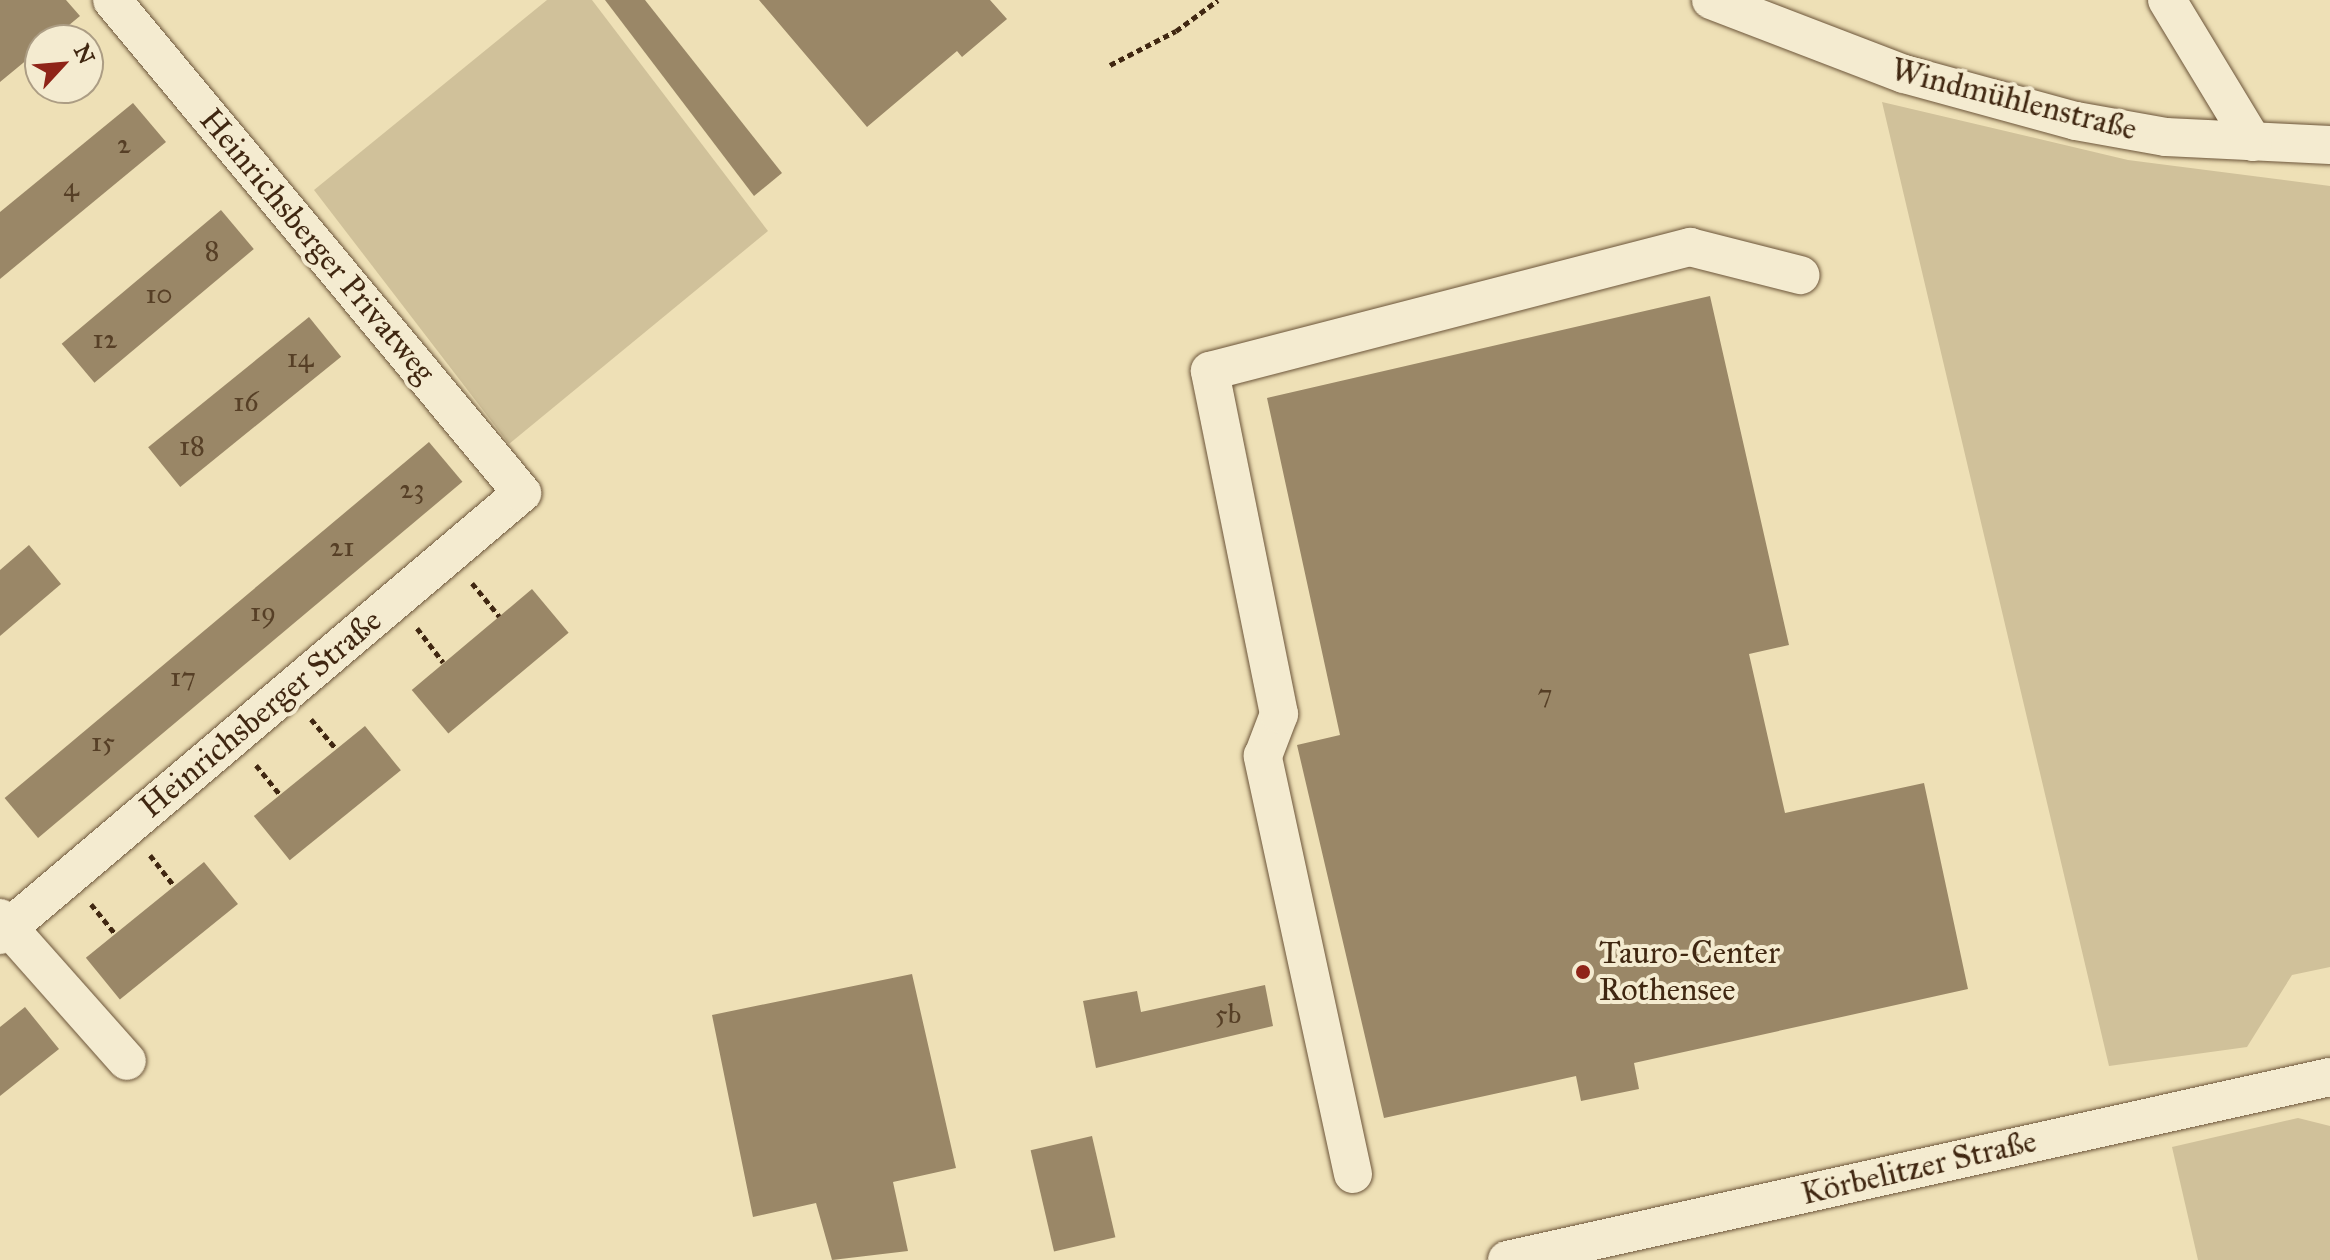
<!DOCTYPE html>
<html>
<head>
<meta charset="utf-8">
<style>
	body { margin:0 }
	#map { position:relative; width:2330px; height:1260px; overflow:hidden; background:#eee0b6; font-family:"IM FELL Great Primer",serif }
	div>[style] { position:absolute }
	.green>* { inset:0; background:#d0c19a }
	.building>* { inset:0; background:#9a8767; transform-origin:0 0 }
	.path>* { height:5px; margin-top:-2.5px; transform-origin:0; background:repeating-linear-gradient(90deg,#402711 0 6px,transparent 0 10px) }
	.roads { filter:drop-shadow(0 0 2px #6c553a) drop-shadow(0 0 2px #6c553a) }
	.minor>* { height:38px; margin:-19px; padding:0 19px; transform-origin:19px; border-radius:19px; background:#f4ebd0 }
	.dots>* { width:22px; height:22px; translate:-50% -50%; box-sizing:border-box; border:4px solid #f4ebd0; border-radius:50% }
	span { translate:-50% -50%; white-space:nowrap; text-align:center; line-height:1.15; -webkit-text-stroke:8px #f4ebd0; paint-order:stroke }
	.number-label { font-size:28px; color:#563f26 }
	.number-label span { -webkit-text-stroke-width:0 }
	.street-label { font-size:32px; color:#402711 }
	.poi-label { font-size:32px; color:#402711 }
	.left { translate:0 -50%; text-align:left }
	.north { position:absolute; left:24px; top:24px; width:80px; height:80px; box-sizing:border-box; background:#f4ebd0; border:2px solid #ac9d84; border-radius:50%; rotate:64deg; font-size:22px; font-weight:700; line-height:32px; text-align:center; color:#402711 }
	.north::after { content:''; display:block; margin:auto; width:28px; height:36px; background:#8f2418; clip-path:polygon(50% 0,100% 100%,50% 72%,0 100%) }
</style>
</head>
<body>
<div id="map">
	<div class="green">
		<div style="clip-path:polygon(547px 0,592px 0,768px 231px,509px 444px,314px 190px)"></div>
		<div style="clip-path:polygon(1882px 102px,2128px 160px,2330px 186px,2330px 967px,2292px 975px,2247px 1047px,2109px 1066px)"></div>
		<div style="clip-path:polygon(2298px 1118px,2330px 1126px,2330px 1260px,2198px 1260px,2172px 1147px)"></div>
	</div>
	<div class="building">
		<div style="clip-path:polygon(0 0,66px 0,80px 16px,51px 40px,40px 40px,40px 49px,0 82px)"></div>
		<div style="clip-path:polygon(605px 0,645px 0,782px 173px,754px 196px)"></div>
		<div style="clip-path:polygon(759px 0,990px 0,1007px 19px,962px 57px,957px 51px,867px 127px)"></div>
		<div style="clip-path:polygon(133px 103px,166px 142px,0 279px,0 212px)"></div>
		<div style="left:221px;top:210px;width:51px;height:208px;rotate:50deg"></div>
		<div style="clip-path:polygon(1710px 296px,1789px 645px,1749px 654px,1785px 813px,1924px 783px,1968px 989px,1634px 1063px,1639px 1089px,1581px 1101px,1576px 1076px,1384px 1118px,1297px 745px,1340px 735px,1267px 398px)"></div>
		<div style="left:309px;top:317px;width:51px;height:207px;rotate:51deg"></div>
		<div style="left:429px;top:442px;width:52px;height:554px;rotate:50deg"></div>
		<div style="clip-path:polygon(29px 545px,61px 584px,0 636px,0 570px)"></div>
		<div style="left:532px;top:589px;width:57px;height:157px;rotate:50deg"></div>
		<div style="left:365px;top:726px;width:57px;height:143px;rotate:51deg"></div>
		<div style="left:204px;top:862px;width:54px;height:152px;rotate:51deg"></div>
		<div style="clip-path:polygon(912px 974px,956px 1168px,893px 1182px,908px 1251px,832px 1260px,816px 1203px,753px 1217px,712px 1015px)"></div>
		<div style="clip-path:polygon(1265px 985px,1273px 1026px,1096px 1068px,1083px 1001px,1137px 991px,1141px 1012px)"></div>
		<div style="clip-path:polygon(25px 1007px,59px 1049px,0 1096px,0 1027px)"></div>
		<div style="left:1092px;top:1136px;width:104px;height:63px;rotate:77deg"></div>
	</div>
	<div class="path">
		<div style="left:1110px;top:65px;width:74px;rotate:-27.3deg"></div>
		<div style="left:1176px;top:31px;width:52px;rotate:-36.4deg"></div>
		<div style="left:472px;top:583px;width:43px;rotate:50.7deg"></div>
		<div style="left:417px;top:628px;width:43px;rotate:52.6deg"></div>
		<div style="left:311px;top:719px;width:39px;rotate:50deg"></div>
		<div style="left:256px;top:765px;width:38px;rotate:51deg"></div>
		<div style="left:150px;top:855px;width:39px;rotate:52deg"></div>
		<div style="left:91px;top:904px;width:38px;rotate:51deg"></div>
	</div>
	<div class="roads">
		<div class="minor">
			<div style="left:1711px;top:0;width:207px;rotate:21deg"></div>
			<div style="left:1904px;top:74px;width:178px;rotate:15.3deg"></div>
			<div style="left:2076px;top:121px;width:91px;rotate:10.1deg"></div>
			<div style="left:2166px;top:137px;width:164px;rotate:2.8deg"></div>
			<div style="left:2167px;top:0;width:166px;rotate:58.8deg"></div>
			<div style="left:0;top:918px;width:191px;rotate:48.4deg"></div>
			<div style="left:0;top:935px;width:684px;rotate:-40.26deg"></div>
			<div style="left:522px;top:493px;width:641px;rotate:-129.75deg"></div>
			<div style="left:1353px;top:1174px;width:428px;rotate:-102.2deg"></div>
			<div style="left:1263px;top:756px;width:45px;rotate:-69.1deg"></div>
			<div style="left:1279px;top:714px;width:350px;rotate:-101.4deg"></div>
			<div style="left:1210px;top:371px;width:496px;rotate:-14.5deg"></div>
			<div style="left:1690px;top:247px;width:114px;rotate:14.3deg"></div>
			<div style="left:1507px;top:1260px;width:843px;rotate:-12.54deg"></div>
		</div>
	</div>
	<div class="dots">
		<div style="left:1583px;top:972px;background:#8f2418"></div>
	</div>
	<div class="number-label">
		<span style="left:124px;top:144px">2</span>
		<span style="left:71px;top:187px">4</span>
		<span style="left:212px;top:251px">8</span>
		<span style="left:159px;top:294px">10</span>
		<span style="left:105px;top:339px">12</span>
		<span style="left:300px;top:358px">14</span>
		<span style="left:246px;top:402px">16</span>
		<span style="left:192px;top:446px">18</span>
		<span style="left:412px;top:489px">23</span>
		<span style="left:342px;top:547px">21</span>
		<span style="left:263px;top:612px">19</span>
		<span style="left:183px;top:677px">17</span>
		<span style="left:1545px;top:694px">7</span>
		<span style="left:103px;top:742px">15</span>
		<span style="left:1228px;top:1014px">5b</span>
	</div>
	<div class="street-label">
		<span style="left:2014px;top:100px;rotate:14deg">Windmühlenstraße</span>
		<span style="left:317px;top:246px;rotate:50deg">Heinrichsberger Privatweg</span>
		<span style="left:261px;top:714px;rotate:-40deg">Heinrichsberger Straße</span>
		<span style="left:1919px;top:1168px;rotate:-13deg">Körbelitzer Straße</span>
	</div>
	<div class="poi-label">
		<span class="left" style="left:1599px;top:972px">Tauro-Center<br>Rothensee</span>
	</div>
	<div class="north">N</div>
</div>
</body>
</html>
